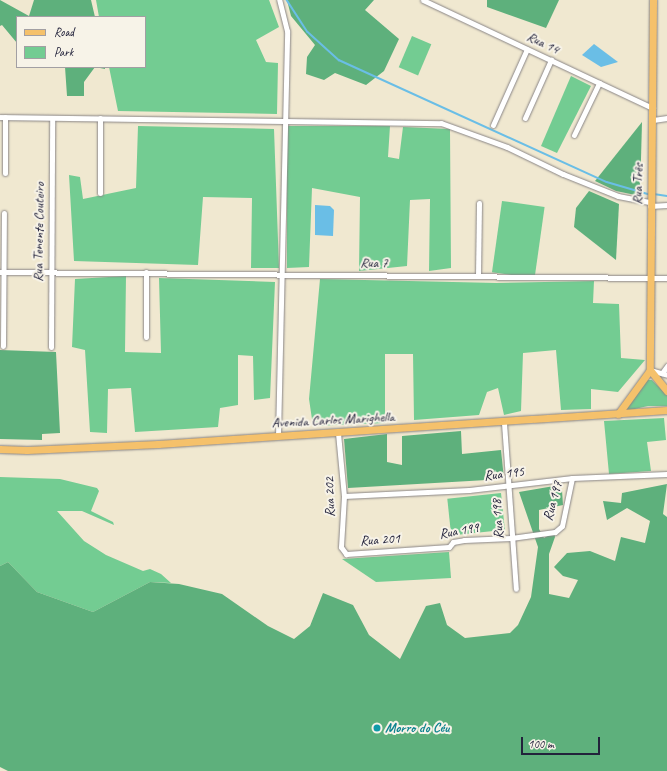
<!DOCTYPE html>
<html>
<head>
<meta charset="utf-8">
<style>
	body { margin:0 }
	#map { position:relative; width:667px; height:771px; overflow:hidden; background:#f0e8d0; font-family:Caveat,sans-serif }
	div>[style] { position:absolute }
	.green>* { inset:0; background:#73cc92; transform-origin:0 0 }
	.forest>* { inset:0; background:#5eb07c }
	.water>* { inset:0; background:#6abee6 }
	.stream>* { height:1.5px; margin:-0.75px; padding:0 0.75px; transform-origin:0.75px; border-radius:0.75px; background:#6abee6 }
	.roads { filter:drop-shadow(0 0 1px #898586) drop-shadow(0 0 1px #898586) }
	.minor>* { height:5px; margin:-2.5px; padding:0 2.5px; transform-origin:2.5px; border-radius:2.5px; background:#fff }
	.major>* { height:7px; margin:-3.5px; padding:0 3.5px; transform-origin:3.5px; border-radius:3.5px; background:#f5c16b }
	.dots>* { width:11px; height:11px; translate:-50% -50%; box-sizing:border-box; border:2px solid #f7f3e8; border-radius:50% }
	span { translate:-50% -50%; white-space:nowrap; text-align:center; line-height:1.15; -webkit-text-stroke:4px #f7f3e8; paint-order:stroke }
	.street-label { font-size:14px; color:#22223b }
	.culture-label { font-size:14px; color:#0d838f; font-weight:700 }
	.left { translate:0 -50%; text-align:left }
	.legend { position:absolute; left:16px; top:16px; width:130px; height:52px; box-sizing:border-box; background:#f7f3e8; border:1px solid #a29fa3; margin:0; padding:5px 7px; list-style:none; font-size:12px; color:#22223b }
	.legend li { display:flex; align-items:center; gap:8px; height:20px }
	.legend b { width:20px; border:1px solid #a29fa3 }
	.scale { position:absolute; left:521px; top:737px; width:79px; height:18px; box-sizing:border-box; border:2px solid #22223b; border-top:0; padding-left:5px; font-size:12px; line-height:14px; white-space:nowrap; color:#22223b; -webkit-text-stroke:3px #f7f3e8; paint-order:stroke }
</style>
</head>
<body>
<div id="map">
	<div class="green">
		<div style="clip-path:polygon(96px 0,269px 0,279px 27px,256px 40px,266px 62px,278px 63px,277px 114px,118px 111px,109px 67px,145px 67px,145px 17px,99px 17px)"></div>
		<div style="left:412px;top:36px;width:21px;height:34px;rotate:23deg"></div>
		<div style="clip-path:polygon(571px 76px,591px 86px,557px 153px,541px 146px)"></div>
		<div style="clip-path:polygon(138px 126px,274px 129px,279px 268px,251px 268px,252px 198px,203px 197px,198px 265px,74px 261px,69px 175px,80px 177px,83px 199px,136px 188px)"></div>
		<div style="clip-path:polygon(287px 126px,390px 126px,388px 157px,399px 159px,403px 127px,450px 129px,451px 268px,429px 271px,430px 199px,410px 200px,407px 266px,359px 271px,360px 197px,312px 188px,309px 267px,287px 268px)"></div>
		<div style="left:502px;top:201px;width:43px;height:72px;rotate:8deg"></div>
		<div style="clip-path:polygon(126px 276px,125px 352px,161px 353px,159px 278px,275px 282px,270px 398px,254px 400px,253px 356px,238px 355px,238px 405px,220px 408px,218px 427px,135px 432px,131px 388px,108px 389px,107px 433px,90px 432px,85px 350px,72px 347px,75px 279px)"></div>
		<div style="clip-path:polygon(320px 279px,497px 283px,594px 281px,593px 303px,619px 304px,621px 358px,645px 360px,618px 392px,591px 389px,591px 409px,561px 410px,556px 350px,523px 353px,521px 411px,504px 415px,498px 388px,487px 392px,479px 415px,414px 420px,413px 354px,385px 354px,385px 423px,313px 426px,309px 399px)"></div>
		<div style="clip-path:polygon(646px 380px,652px 380px,667px 395px,667px 406px,648px 406px,626px 411px,625px 408px)"></div>
		<div style="clip-path:polygon(664px 418px,666px 440px,647px 442px,651px 471px,609px 474px,604px 421px)"></div>
		<div style="clip-path:polygon(0 477px,60px 479px,97px 488px,99px 491px,91px 511px,113px 522px,114px 525px,82px 511px,57px 511px,84px 541px,106px 555px,143px 571px,150px 569px,161px 574px,171px 583px,150px 582px,93px 612px,37px 592px,8px 562px,0 566px)"></div>
		<div style="left:501px;top:493px;width:37px;height:54px;rotate:84deg"></div>
		<div style="clip-path:polygon(449px 552px,451px 578px,376px 582px,342px 559px)"></div>
	</div>
	<div class="forest">
		<div style="clip-path:polygon(0 0,29px 16px,34px 0,91px 0,95px 17px,17px 17px,17px 43px,2px 25px,0 26px)"></div>
		<div style="clip-path:polygon(287px 0,374px 0,365px 10px,399px 39px,384px 71px,366px 85px,335px 73px,324px 80px,306px 74px,307px 57px,315px 45px,291px 16px)"></div>
		<div style="clip-path:polygon(487px 0,559px 0,546px 28px,487px 7px)"></div>
		<div style="clip-path:polygon(65px 67px,105px 67px,105px 69px,95px 67px,84px 82px,84px 96px,67px 96px)"></div>
		<div style="clip-path:polygon(642px 122px,640px 196px,616px 191px,595px 181px)"></div>
		<div style="clip-path:polygon(589px 191px,619px 204px,616px 260px,574px 227px,576px 208px)"></div>
		<div style="clip-path:polygon(0 350px,56px 352px,60px 433px,42px 434px,42px 440px,0 439px)"></div>
		<div style="clip-path:polygon(461px 431px,462px 454px,501px 450px,504px 479px,348px 488px,344px 439px,387px 434px,387px 462px,402px 465px,402px 436px)"></div>
		<div style="clip-path:polygon(667px 484px,663px 514px,667px 517px,667px 771px,8px 771px,0 767px,0 566px,8px 562px,37px 592px,93px 612px,150px 582px,179px 584px,222px 594px,268px 626px,294px 639px,310px 626px,323px 593px,353px 605px,369px 635px,400px 659px,426px 606px,440px 603px,447px 625px,465px 638px,510px 633px,518px 625px,531px 597px,538px 547px,519px 492px,554px 486px,562px 490px,563px 505px,539px 510px,539px 529px,544px 538px,554px 532px,555px 537px,549px 554px,549px 594px,569px 598px,578px 580px,563px 576px,554px 567px,567px 553px,590px 551px,615px 561px,621px 537px,645px 543px,650px 521px,627px 508px,607px 520px,603px 501px,621px 503px,622px 493px)"></div>
	</div>
	<div class="water">
		<div style="clip-path:polygon(594px 44px,618px 62px,601px 67px,582px 55px)"></div>
		<div style="clip-path:polygon(315px 205px,330px 206px,334px 210px,333px 236px,315px 235px)"></div>
	</div>
	<div class="stream">
		<div style="left:287px;top:0;width:38px;rotate:57deg"></div>
		<div style="left:308px;top:32px;width:42px;rotate:42.1deg"></div>
		<div style="left:339px;top:60px;width:294px;rotate:24.5deg"></div>
		<div style="left:607px;top:182px;width:43px;rotate:16.3deg"></div>
		<div style="left:654px;top:194px;width:13px;rotate:9deg"></div>
	</div>
	<div class="roads">
		<div class="minor">
			<div style="left:423px;top:0;width:254px;rotate:25.2deg"></div>
			<div style="left:0;top:117px;width:441px;rotate:0.8deg"></div>
			<div style="left:441px;top:123px;width:70px;rotate:20deg"></div>
			<div style="left:507px;top:147px;width:62px;rotate:25.7deg"></div>
			<div style="left:563px;top:174px;width:59px;rotate:21.8deg"></div>
			<div style="left:618px;top:196px;width:33px;rotate:11deg"></div>
			<div style="left:100px;top:118px;width:75px;rotate:90deg"></div>
			<div style="left:525px;top:118px;width:64px;rotate:-65.9deg"></div>
			<div style="left:653px;top:120px;width:14px;rotate:-8deg"></div>
			<div style="left:493px;top:125px;width:83px;rotate:-65.9deg"></div>
			<div style="left:574px;top:135px;width:58px;rotate:-64.3deg"></div>
			<div style="left:5px;top:173px;width:56px;rotate:-90deg"></div>
			<div style="left:650px;top:206px;width:17px;rotate:-3deg"></div>
			<div style="left:0;top:272px;width:667px;rotate:0.52deg"></div>
			<div style="left:146px;top:272px;width:65px;rotate:90deg"></div>
			<div style="left:478px;top:276px;width:73px;rotate:-89.2deg"></div>
			<div style="left:3px;top:346px;width:133px;rotate:-89.6deg"></div>
			<div style="left:51px;top:347px;width:229px;rotate:-89.7deg"></div>
			<div style="left:650px;top:370px;width:18px;rotate:16deg"></div>
			<div style="left:662px;top:373px;width:9px;rotate:-54deg"></div>
			<div style="left:504px;top:423px;width:166px;rotate:85.9deg"></div>
			<div style="left:338px;top:433px;width:63px;rotate:84.6deg"></div>
			<div style="left:344px;top:496px;width:51px;rotate:93.4deg"></div>
			<div style="left:341px;top:547px;width:9px;rotate:54deg"></div>
			<div style="left:346px;top:554px;width:103px;rotate:-3.9deg"></div>
			<div style="left:449px;top:547px;width:6px;rotate:-51deg"></div>
			<div style="left:453px;top:542px;width:11px;rotate:-10deg"></div>
			<div style="left:464px;top:540px;width:47px;rotate:-2.4deg"></div>
			<div style="left:511px;top:538px;width:44px;rotate:-7.8deg"></div>
			<div style="left:555px;top:532px;width:9px;rotate:-41deg"></div>
			<div style="left:562px;top:526px;width:49px;rotate:-78.2deg"></div>
			<div style="left:278px;top:436px;width:405px;rotate:-88.7deg"></div>
			<div style="left:287px;top:31px;width:32px;rotate:-104deg"></div>
			<div style="left:344px;top:496px;width:125px;rotate:-2.7deg"></div>
			<div style="left:469px;top:490px;width:104px;rotate:-6.6deg"></div>
			<div style="left:572px;top:478px;width:95px;rotate:-2.4deg"></div>
		</div>
		<div class="major">
			<div style="left:653px;top:0;width:370px;rotate:90.5deg"></div>
			<div style="left:650px;top:370px;width:27px;rotate:51deg"></div>
			<div style="left:618px;top:414px;width:54px;rotate:-54deg"></div>
			<div style="left:0;top:449px;width:27px;rotate:2deg"></div>
			<div style="left:27px;top:450px;width:131px;rotate:-2.6deg"></div>
			<div style="left:158px;top:444px;width:510px;rotate:-3.82deg"></div>
		</div>
	</div>
	<div class="dots">
		<div style="left:377px;top:728px;background:#0f9aa8"></div>
	</div>
	<div class="street-label">
		<span style="left:543px;top:43px;rotate:26deg">Rua 14</span>
		<span style="left:638px;top:184px;rotate:-88deg">Rua Três</span>
		<span style="left:39px;top:232px;rotate:-89deg">Rua Tenente Couteiro</span>
		<span style="left:374px;top:263px;rotate:1deg">Rua 7</span>
		<span style="left:333px;top:420px;rotate:-3deg">Avenida Carlos Marighella</span>
		<span style="left:504px;top:474px;rotate:-7deg">Rua 195</span>
		<span style="left:330px;top:497px;rotate:-91deg">Rua 202</span>
		<span style="left:553px;top:501px;rotate:-75deg">Rua 197</span>
		<span style="left:498px;top:519px;rotate:-94deg">Rua 198</span>
		<span style="left:459px;top:531px;rotate:-10deg">Rua 199</span>
		<span style="left:380px;top:540px;rotate:-4deg">Rua 201</span>
	</div>
	<div class="culture-label">
		<span class="left" style="left:385px;top:728px">Morro do Céu</span>
	</div>
	<ul class="legend">
	<li><b style="height:5px;background:#f5c16b"></b>Road</li>
	<li><b style="height:11px;background:#73cc92"></b>Park</li>
	</ul>
	<div class="scale">100 m</div>
</div>
</body>
</html>
